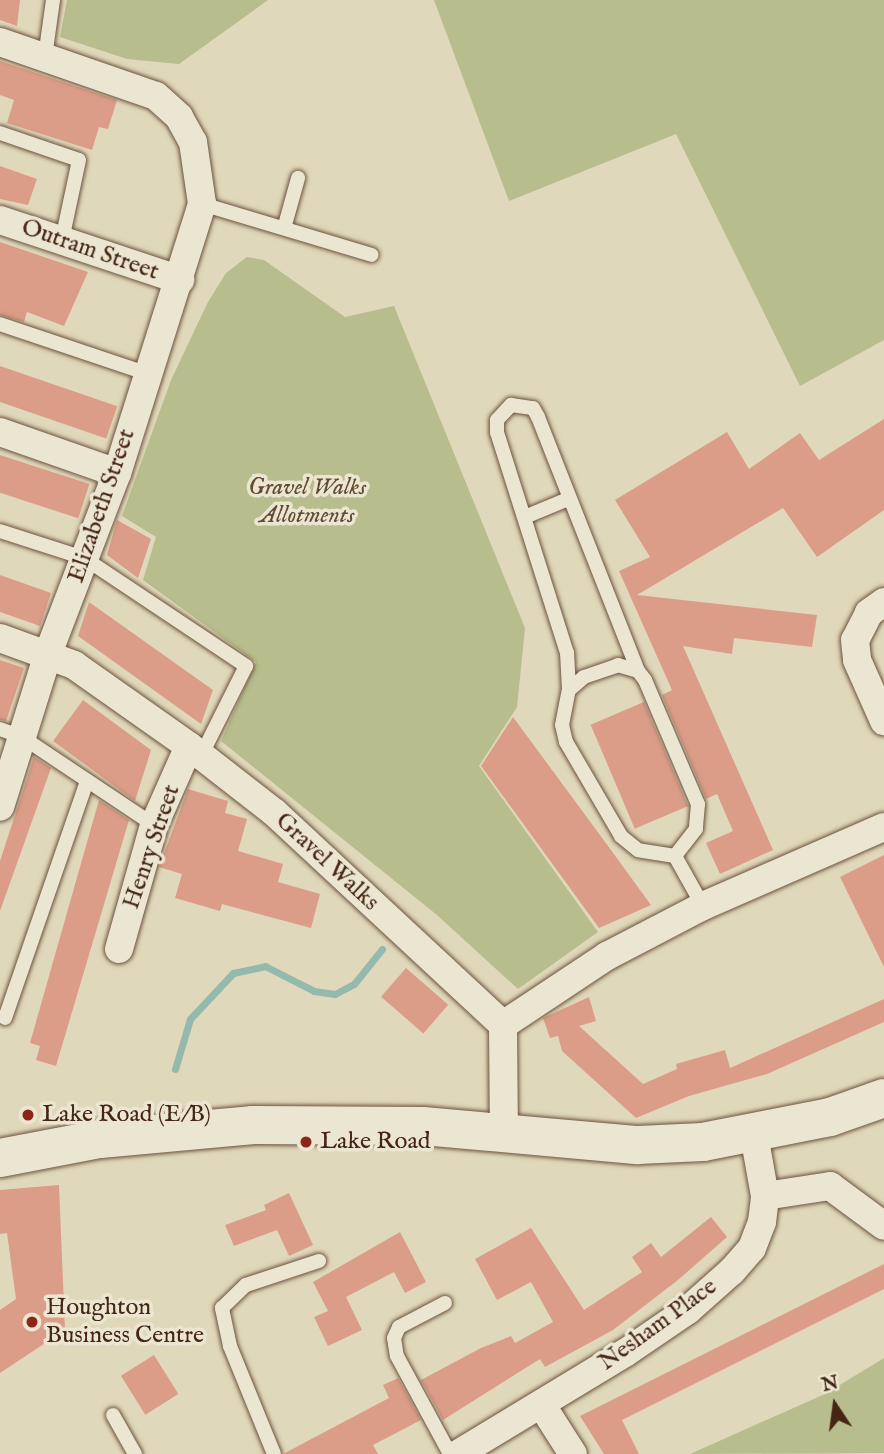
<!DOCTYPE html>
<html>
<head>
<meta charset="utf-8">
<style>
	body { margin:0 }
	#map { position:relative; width:884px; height:1454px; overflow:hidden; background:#e0d8ba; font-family:"IM FELL English",serif }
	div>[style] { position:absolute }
	.green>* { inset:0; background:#b7bd8c }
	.stream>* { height:7px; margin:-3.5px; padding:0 3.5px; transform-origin:3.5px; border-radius:3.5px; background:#94baad }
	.building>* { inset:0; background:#dc9d88; transform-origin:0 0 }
	.roads { filter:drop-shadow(0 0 2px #6c523e) drop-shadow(0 0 2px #6c523e) }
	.service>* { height:14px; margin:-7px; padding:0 7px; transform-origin:7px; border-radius:7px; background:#ebe6d2 }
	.minor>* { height:28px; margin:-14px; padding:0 14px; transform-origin:14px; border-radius:14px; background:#ebe6d2 }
	.secondary>* { height:38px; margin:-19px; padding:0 19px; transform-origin:19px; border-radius:19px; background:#ebe6d2 }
	.dots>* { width:19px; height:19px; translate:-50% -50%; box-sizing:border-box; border:4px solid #ebe6d2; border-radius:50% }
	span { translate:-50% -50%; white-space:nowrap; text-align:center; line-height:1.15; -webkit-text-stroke:7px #ebe6d2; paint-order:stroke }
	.street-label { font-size:24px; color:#462514 }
	.park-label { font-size:24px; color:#624b32; font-style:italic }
	.poi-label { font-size:24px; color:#462514 }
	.left { translate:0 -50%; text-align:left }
	.north { position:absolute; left:800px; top:1370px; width:70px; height:70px; -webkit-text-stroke:5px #ebe6d2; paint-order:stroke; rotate:347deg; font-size:19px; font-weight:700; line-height:28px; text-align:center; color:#462514 }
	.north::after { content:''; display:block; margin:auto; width:24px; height:32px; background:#462514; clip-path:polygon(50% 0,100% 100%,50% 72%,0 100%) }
</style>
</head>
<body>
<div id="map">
	<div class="green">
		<div style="clip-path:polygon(67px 0,268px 0,179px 64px,127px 59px,60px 37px)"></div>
		<div style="clip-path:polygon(434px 0,884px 0,884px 340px,800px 386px,676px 134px,509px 201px)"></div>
		<div style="clip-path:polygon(247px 257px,264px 260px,345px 317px,394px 306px,525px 628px,517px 707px,479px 766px,598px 932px,518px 989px,437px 915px,221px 741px,256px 662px,143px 580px,156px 537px,122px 516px,171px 380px,208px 302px,226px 273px)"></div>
		<div style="clip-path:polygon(884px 1358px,884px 1453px,690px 1454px,825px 1394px)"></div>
	</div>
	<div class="stream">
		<div style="left:175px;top:1069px;width:52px;rotate:-73.3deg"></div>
		<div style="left:190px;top:1019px;width:63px;rotate:-46.9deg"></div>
		<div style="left:233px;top:973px;width:33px;rotate:-12deg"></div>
		<div style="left:265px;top:966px;width:55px;rotate:27deg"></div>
		<div style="left:314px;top:991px;width:21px;rotate:8deg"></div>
		<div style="left:335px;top:994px;width:21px;rotate:-28deg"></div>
		<div style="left:354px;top:984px;width:45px;rotate:-51.3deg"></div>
	</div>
	<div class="building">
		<div style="clip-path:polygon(0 0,20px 0,17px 26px,0 20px)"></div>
		<div style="clip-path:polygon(0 61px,117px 100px,108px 129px,99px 127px,92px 150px,7px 123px,14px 100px,0 95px)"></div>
		<div style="clip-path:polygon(0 166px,37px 179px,28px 205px,0 199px)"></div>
		<div style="clip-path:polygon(0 242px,88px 272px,64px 326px,27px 312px,24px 322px,0 315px)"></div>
		<div style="left:0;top:366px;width:124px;height:34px;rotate:19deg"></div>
		<div style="clip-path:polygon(884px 419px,884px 510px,817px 557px,783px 508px,637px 595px,817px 615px,812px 647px,734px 638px,732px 654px,683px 646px,773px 850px,720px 874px,706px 843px,733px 831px,717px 794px,706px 799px,662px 695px,672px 690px,619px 571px,650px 557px,615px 500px,727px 432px,749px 469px,800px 433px,819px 460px)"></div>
		<div style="left:0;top:455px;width:94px;height:36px;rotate:18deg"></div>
		<div style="clip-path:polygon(117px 520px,151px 539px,138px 578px,107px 555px)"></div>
		<div style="clip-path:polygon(0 575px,51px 593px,40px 626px,0 612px)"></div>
		<div style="clip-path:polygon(89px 602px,213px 690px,201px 724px,78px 636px)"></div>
		<div style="clip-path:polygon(0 660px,24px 668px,6px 721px,0 720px)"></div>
		<div style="clip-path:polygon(83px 700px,151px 750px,135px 801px,53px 741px)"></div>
		<div style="left:644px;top:702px;width:113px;height:58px;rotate:67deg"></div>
		<div style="clip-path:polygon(513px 717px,600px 835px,651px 905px,599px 928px,481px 766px)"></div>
		<div style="clip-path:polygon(34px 757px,51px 768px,0 911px,0 861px)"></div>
		<div style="clip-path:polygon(188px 789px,228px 801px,225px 813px,247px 819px,238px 851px,283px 864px,278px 882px,320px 894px,311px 928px,222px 904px,220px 911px,175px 898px,182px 874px,159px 867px)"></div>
		<div style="clip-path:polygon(99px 800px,129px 820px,56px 1066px,36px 1060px,40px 1046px,30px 1043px)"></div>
		<div style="clip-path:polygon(884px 855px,884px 967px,840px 877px)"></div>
		<div style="left:406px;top:968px;width:56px;height:38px;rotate:41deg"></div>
		<div style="clip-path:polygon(589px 997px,596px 1021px,579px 1026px,643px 1084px,677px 1069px,676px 1064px,725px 1050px,730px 1068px,884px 999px,884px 1022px,767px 1074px,689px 1096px,636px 1118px,562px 1051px,558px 1036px,550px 1038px,543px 1018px)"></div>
		<div style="clip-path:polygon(59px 1185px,65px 1330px,0 1373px,0 1310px,16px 1299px,7px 1233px,0 1234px,0 1190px)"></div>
		<div style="clip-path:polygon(289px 1193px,313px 1245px,289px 1256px,277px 1230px,234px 1246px,225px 1225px,266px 1210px,264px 1205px)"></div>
		<div style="clip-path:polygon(711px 1217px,727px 1237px,678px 1280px,613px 1330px,545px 1367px,540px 1359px,443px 1420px,421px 1380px,481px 1348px,511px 1336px,515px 1343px,553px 1322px,531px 1282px,497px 1300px,475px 1259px,531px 1228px,584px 1310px,642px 1272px,632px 1257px,651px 1243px,661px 1257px)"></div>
		<div style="clip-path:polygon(400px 1232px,426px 1282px,405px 1293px,394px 1272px,346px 1297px,362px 1330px,328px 1346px,314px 1317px,328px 1311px,313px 1282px)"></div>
		<div style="clip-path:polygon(884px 1264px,884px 1289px,622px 1420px,639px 1454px,604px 1454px,580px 1416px)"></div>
		<div style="left:154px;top:1355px;width:46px;height:39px;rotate:58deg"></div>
		<div style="clip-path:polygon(398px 1378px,421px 1420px,373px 1445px,378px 1454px,283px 1454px,389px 1398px,383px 1385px)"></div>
	</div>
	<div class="roads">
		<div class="service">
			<div style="left:45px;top:57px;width:58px;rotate:-82deg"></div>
			<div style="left:0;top:133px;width:83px;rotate:18.9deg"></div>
			<div style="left:79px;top:160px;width:82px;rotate:102deg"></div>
			<div style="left:202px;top:204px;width:177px;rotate:16.7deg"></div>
			<div style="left:285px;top:225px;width:49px;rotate:-74.5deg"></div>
			<div style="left:0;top:324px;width:154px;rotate:18.6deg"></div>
			<div style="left:527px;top:516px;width:44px;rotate:-22.5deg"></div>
			<div style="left:0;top:531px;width:88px;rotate:17.8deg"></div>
			<div style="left:84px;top:558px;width:195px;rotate:33.7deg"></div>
			<div style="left:246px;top:666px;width:101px;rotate:116.6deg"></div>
			<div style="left:618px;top:665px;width:21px;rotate:17deg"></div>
			<div style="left:638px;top:671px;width:11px;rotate:52deg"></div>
			<div style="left:645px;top:680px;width:135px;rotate:66.9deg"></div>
			<div style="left:698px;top:804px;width:25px;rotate:95deg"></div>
			<div style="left:696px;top:829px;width:34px;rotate:128deg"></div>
			<div style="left:675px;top:856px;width:37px;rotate:-171deg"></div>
			<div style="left:638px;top:850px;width:22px;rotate:-141deg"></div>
			<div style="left:621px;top:836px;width:109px;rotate:-120.3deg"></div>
			<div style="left:566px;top:742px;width:17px;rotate:-103deg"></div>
			<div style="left:562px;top:725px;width:36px;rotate:-79deg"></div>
			<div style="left:569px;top:690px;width:20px;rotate:-41deg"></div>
			<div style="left:584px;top:677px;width:36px;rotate:-19deg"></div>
			<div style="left:569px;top:690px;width:37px;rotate:-93deg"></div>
			<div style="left:567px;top:653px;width:232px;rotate:-107.6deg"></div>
			<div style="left:497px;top:432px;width:12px;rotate:-90deg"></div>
			<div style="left:497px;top:420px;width:21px;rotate:-47deg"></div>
			<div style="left:511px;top:405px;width:22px;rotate:8deg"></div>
			<div style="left:533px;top:408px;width:10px;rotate:61deg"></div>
			<div style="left:538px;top:417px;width:273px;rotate:68.5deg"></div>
			<div style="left:0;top:729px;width:23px;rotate:20deg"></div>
			<div style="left:22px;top:737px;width:159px;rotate:33.7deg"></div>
			<div style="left:675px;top:856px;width:57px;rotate:60.8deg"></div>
			<div style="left:5px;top:1018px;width:251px;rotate:-70.9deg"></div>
			<div style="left:445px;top:1303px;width:52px;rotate:152.4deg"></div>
			<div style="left:399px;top:1327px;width:12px;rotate:114deg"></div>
			<div style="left:394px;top:1338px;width:18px;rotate:81deg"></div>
			<div style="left:397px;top:1356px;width:111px;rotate:61.6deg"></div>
			<div style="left:113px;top:1415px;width:45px;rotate:60.6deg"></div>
			<div style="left:274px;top:1454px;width:117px;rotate:-112.2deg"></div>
			<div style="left:230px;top:1346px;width:39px;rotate:-102deg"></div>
			<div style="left:222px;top:1308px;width:33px;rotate:-44deg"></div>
			<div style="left:246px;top:1285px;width:77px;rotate:-18.2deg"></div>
		</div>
		<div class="minor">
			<div style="left:0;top:42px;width:165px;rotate:19.1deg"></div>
			<div style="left:156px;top:96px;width:31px;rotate:42deg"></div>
			<div style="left:179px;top:117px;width:29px;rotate:61deg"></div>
			<div style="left:193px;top:142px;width:63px;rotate:81.7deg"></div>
			<div style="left:202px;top:204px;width:282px;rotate:107.5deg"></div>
			<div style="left:117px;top:473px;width:194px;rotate:110.9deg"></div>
			<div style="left:48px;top:654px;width:160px;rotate:107.4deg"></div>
			<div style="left:0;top:220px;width:190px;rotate:18.4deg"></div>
			<div style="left:0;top:432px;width:124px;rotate:19.3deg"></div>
			<div style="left:884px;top:602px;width:19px;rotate:144deg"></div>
			<div style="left:869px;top:613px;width:30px;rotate:117deg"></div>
			<div style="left:855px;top:640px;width:20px;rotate:84deg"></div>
			<div style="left:857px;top:660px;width:67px;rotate:66.1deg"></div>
			<div style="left:0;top:638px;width:79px;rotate:20deg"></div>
			<div style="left:74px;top:665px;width:141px;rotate:35.2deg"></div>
			<div style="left:189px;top:746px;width:109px;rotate:37.9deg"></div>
			<div style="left:275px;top:813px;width:311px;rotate:42.9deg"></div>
			<div style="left:503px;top:1025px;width:110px;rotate:89.5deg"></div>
			<div style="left:119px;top:949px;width:129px;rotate:-74.2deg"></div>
			<div style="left:154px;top:825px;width:86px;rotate:-66.1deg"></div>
			<div style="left:503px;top:1025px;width:125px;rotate:-33.6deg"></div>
			<div style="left:607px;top:956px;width:108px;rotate:-27.5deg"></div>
			<div style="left:703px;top:906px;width:197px;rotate:-23.6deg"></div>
			<div style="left:765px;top:1196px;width:66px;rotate:-8.7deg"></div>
			<div style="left:830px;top:1186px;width:67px;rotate:36.5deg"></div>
			<div style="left:541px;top:1404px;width:59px;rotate:57.4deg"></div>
			<div style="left:458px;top:1454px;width:195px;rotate:-31.2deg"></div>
			<div style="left:625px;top:1353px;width:76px;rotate:-34.3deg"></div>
			<div style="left:688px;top:1310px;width:59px;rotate:-41.6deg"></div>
			<div style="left:732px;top:1271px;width:30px;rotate:-49deg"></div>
			<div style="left:752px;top:1248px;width:28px;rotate:-69deg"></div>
			<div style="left:762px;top:1222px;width:26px;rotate:-83deg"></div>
			<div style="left:765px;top:1196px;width:62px;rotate:-100.2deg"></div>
		</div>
		<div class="secondary">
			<div style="left:0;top:1158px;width:102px;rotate:-10.8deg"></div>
			<div style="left:100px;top:1139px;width:154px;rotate:-5.2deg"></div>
			<div style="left:253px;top:1125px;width:170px;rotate:0.3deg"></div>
			<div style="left:423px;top:1126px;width:216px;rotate:5.1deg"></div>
			<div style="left:638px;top:1145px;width:65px;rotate:-2.6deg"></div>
			<div style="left:703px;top:1142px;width:129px;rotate:-11.1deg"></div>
			<div style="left:830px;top:1117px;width:57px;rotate:-19.4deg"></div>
		</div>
	</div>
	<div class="dots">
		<div style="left:28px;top:1115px;background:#8f2418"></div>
		<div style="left:306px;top:1142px;background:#8f2418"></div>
		<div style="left:32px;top:1322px;background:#8f2418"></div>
	</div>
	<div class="street-label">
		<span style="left:90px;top:250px;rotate:19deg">Outram Street</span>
		<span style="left:102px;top:506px;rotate:-71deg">Elizabeth Street</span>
		<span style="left:152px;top:847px;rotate:-71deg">Henry Street</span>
		<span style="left:327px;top:862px;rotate:43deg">Gravel Walks</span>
		<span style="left:658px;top:1325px;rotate:-36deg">Nesham Place</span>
	</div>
	<div class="park-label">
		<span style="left:307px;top:502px">Gravel Walks<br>Allotments</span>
	</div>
	<div class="poi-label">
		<span class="left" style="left:42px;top:1115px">Lake Road (E/B)</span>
		<span class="left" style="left:320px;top:1142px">Lake Road</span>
		<span class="left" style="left:46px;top:1322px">Houghton<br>Business Centre</span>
	</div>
	<div class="north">N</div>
</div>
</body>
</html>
